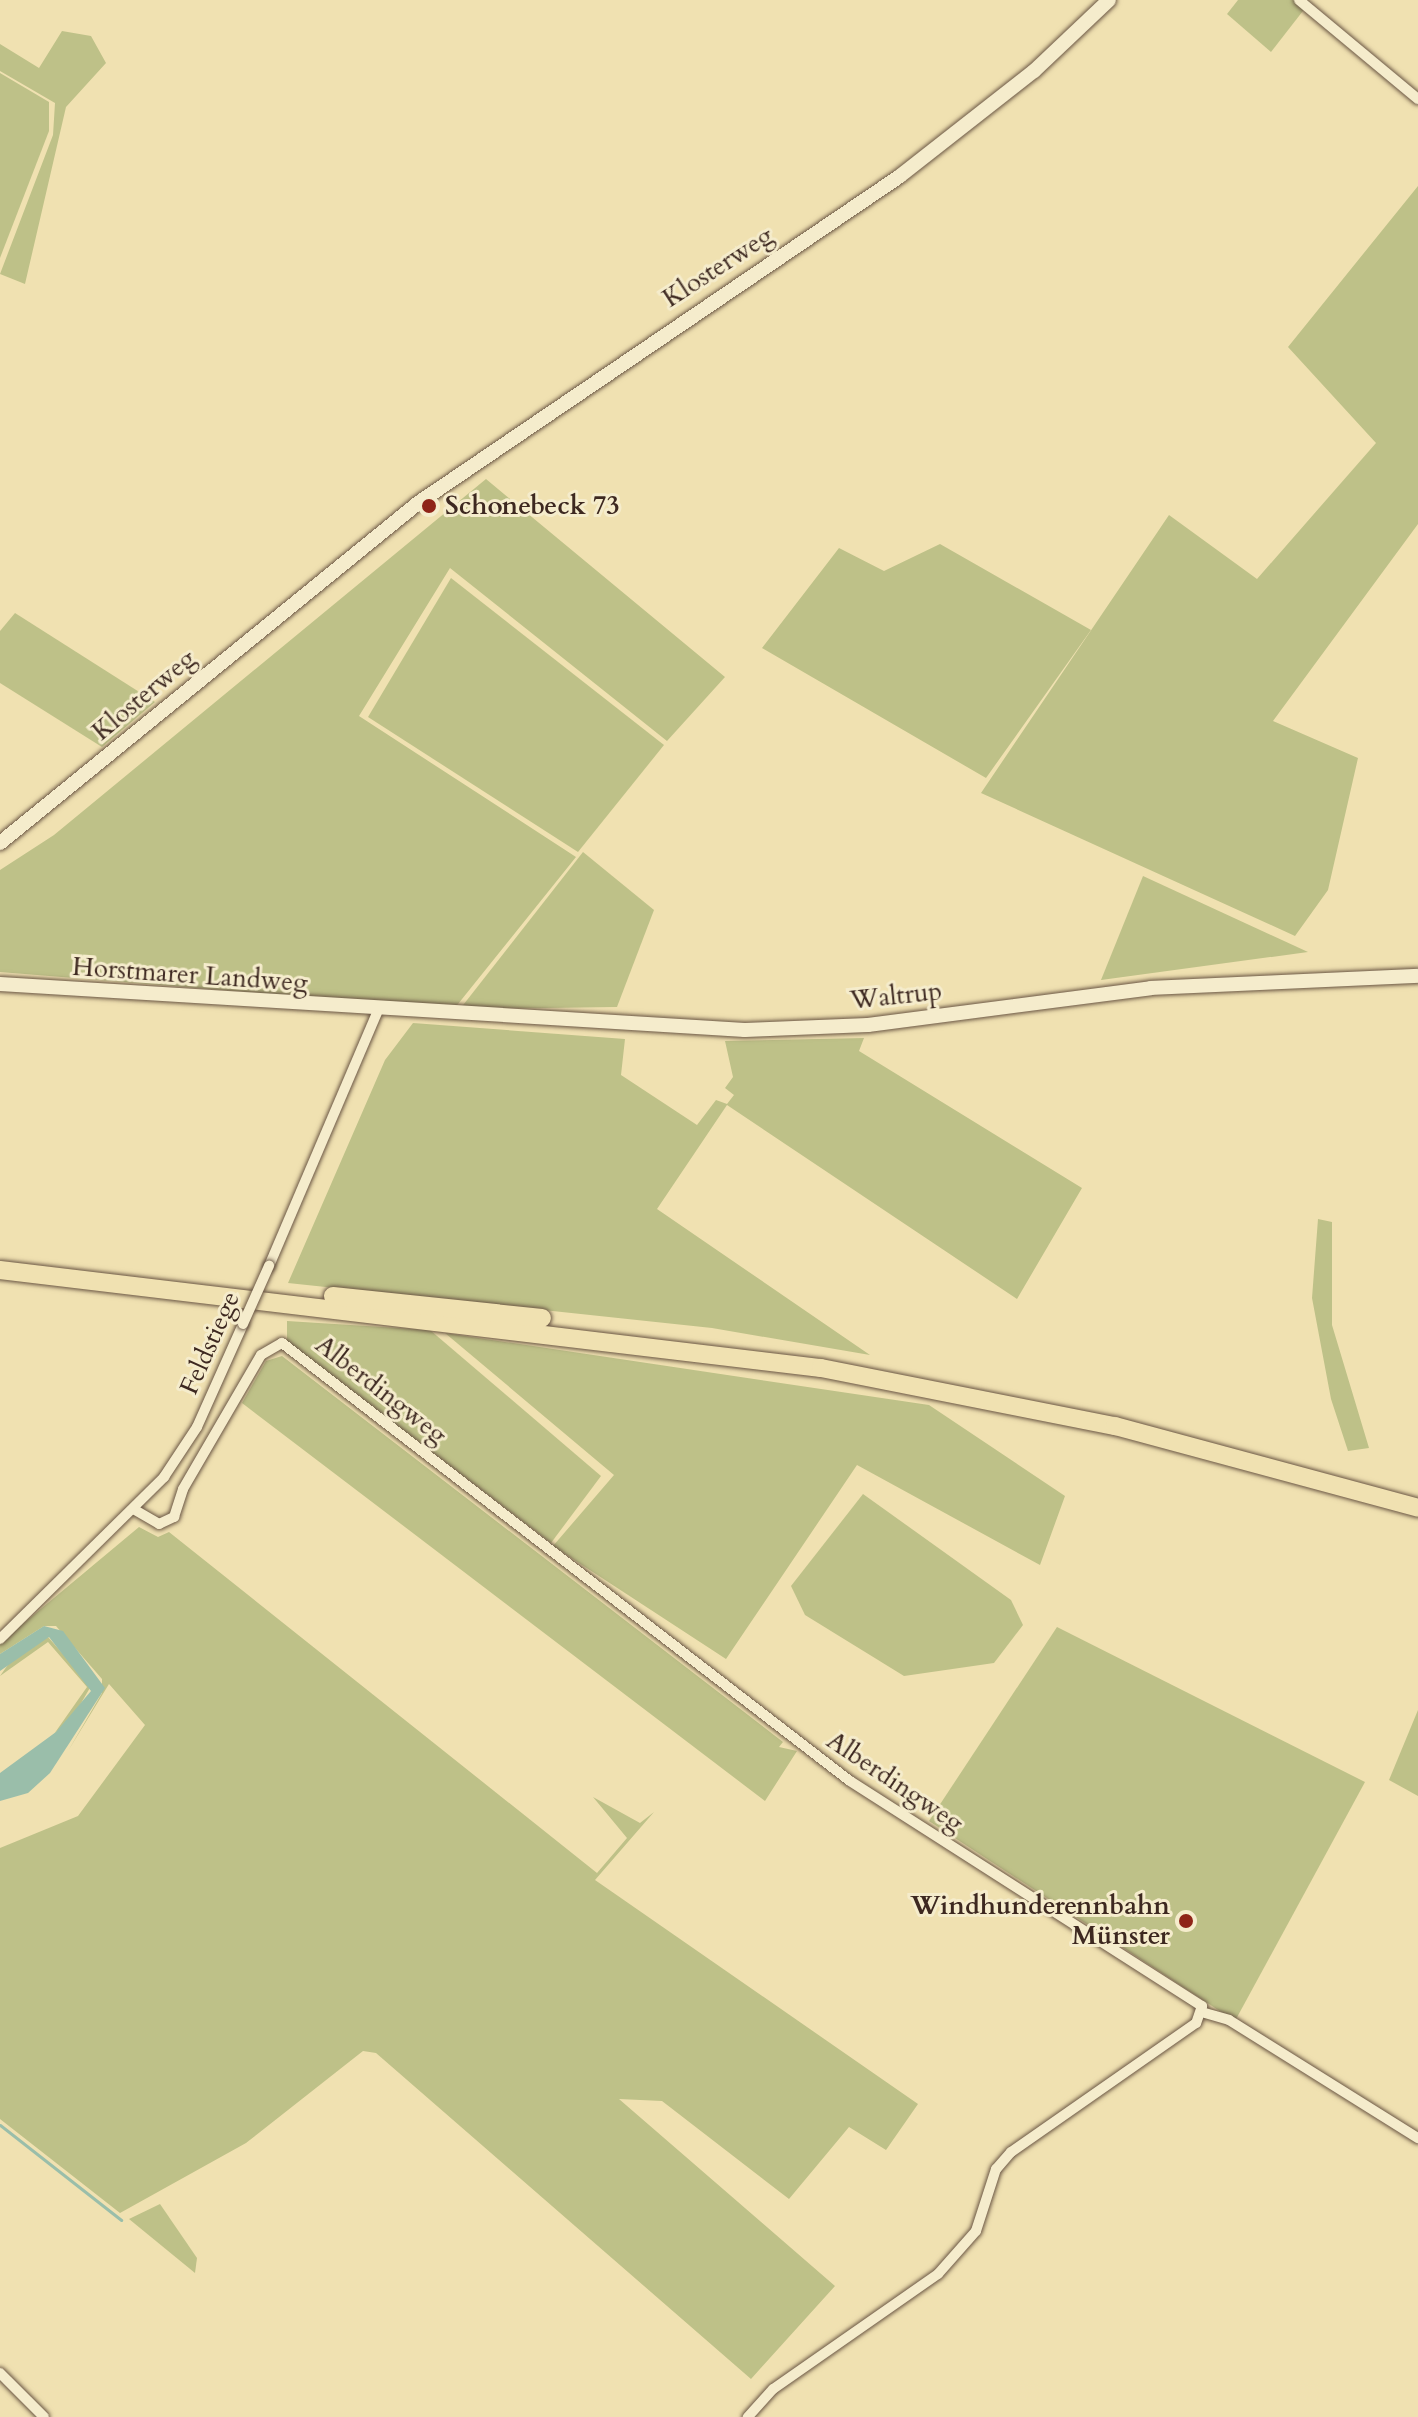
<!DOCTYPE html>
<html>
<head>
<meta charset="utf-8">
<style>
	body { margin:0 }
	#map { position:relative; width:1418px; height:2417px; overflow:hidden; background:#f0e1b1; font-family:Cardo,serif }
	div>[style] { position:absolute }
	.green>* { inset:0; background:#bec188 }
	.water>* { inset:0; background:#9abeaa }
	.stream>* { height:3px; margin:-1.5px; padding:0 1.5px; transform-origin:1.5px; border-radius:1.5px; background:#9abeaa }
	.roads { filter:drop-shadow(0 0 2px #6a5644) drop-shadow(0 0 2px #6a5644) }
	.minor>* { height:10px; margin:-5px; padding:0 5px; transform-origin:5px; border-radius:5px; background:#f5eccc }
	.secondary>* { height:14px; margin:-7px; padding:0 7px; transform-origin:7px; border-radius:7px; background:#f5eccc }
	.trunk>* { height:18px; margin:-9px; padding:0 9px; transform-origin:9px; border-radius:9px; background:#f0e1b1 }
	.bridges { filter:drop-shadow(0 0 2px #6a5644) drop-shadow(0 0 2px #6a5644) }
	.minor-bridge>* { height:10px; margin:-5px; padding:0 5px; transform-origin:5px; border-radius:5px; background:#f5eccc }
	.dots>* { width:22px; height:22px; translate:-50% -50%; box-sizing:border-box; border:4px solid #f5eccc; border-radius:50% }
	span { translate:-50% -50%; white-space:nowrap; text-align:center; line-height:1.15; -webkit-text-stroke:6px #f5eccc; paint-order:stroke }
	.street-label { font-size:26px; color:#3d2820 }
	.poi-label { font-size:26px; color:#3d2820; font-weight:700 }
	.left { translate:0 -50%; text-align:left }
	.right { translate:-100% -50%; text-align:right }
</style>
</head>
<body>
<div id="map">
	<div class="green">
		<div style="clip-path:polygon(1238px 0,1295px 0,1306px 7px,1271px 52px,1227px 14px)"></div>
		<div style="clip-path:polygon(62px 31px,91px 36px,106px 63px,66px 107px,25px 284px,0 274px,53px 135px,55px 103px,0 71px,0 44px,39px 68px)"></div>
		<div style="clip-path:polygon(0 73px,49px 102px,49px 131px,0 258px)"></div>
		<div style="clip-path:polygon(1418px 186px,1418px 524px,1273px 721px,1358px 758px,1328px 890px,1295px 936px,981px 793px,1169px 515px,1257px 579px,1376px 443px,1288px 347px)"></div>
		<div style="clip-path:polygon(486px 479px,725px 677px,667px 741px,450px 568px,359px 716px,576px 857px,454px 1009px,0 972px,0 870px,54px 835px)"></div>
		<div style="clip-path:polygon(940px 544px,1091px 630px,986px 778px,762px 648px,839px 548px,884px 571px)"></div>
		<div style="clip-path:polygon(451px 578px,664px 745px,578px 852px,368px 717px)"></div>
		<div style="clip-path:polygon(15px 613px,155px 702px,102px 747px,0 683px,0 631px)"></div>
		<div style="clip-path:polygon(583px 852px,654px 910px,617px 1007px,460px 1009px)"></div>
		<div style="clip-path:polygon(1143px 876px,1308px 952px,1101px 980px)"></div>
		<div style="clip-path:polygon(413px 1023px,625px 1039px,621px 1075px,697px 1125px,716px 1100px,727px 1104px,734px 1095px,725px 1088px,733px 1077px,725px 1041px,864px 1038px,859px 1051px,1082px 1188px,1017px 1299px,727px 1105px,657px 1209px,870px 1355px,712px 1328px,288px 1283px,385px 1060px)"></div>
		<div style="clip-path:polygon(1318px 1219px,1332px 1222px,1332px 1325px,1369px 1448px,1348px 1451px,1331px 1399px,1312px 1298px)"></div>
		<div style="clip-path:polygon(287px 1321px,430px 1330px,601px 1476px,551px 1543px,287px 1341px)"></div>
		<div style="clip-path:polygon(445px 1333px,929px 1405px,1065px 1496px,1040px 1565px,857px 1465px,726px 1659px,553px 1546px,614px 1475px)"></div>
		<div style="clip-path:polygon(282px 1356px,783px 1742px,779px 1747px,797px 1751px,765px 1801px,242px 1403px,266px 1361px)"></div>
		<div style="clip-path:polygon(863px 1494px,1011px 1600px,1023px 1625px,994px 1663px,904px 1676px,805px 1615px,791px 1586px)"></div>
		<div style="clip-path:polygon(139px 1527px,158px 1537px,169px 1532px,597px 1873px,627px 1838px,593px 1797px,640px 1823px,654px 1812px,595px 1880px,918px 2104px,886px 2150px,849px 2127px,789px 2199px,662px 2101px,619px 2099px,835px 2286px,751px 2379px,376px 2053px,363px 2051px,246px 2143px,120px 2213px,0 2119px,0 1848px,78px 1816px,145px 1725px,109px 1684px,68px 1751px,102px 1693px,102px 1679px,56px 1626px,44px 1626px,0 1654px,0 1643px)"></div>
		<div style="clip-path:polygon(1057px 1627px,1365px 1782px,1235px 2021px,929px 1821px)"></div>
		<div style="clip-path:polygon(48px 1637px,91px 1686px,73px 1717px,54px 1734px,87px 1687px,48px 1642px,0 1676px,12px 1659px)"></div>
		<div style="clip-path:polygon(1418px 1710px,1418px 1796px,1389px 1780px)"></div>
		<div style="clip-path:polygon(160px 2204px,197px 2258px,195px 2273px,129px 2219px)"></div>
	</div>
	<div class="water">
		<div style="clip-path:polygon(44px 1626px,63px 1631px,105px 1688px,50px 1773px,28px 1793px,0 1801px,0 1773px,56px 1732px,91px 1691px,49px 1637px,0 1671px,0 1654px)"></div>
	</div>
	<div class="stream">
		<div style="left:0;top:2125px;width:154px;rotate:38.1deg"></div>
	</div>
	<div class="roads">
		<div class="minor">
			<div style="left:1299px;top:0;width:155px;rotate:39.8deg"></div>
			<div style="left:269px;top:1266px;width:277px;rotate:-66.9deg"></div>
			<div style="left:135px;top:1510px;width:28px;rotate:30deg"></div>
			<div style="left:159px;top:1524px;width:17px;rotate:-25deg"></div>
			<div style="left:174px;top:1517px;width:29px;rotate:-72deg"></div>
			<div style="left:183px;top:1489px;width:155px;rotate:-59.8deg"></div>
			<div style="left:261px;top:1355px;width:24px;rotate:-30deg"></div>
			<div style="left:282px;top:1343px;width:717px;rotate:37.64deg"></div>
			<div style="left:850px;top:1781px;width:418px;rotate:32.6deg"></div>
			<div style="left:1202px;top:2006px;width:18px;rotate:109deg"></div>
			<div style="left:1196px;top:2023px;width:226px;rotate:145.1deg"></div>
			<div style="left:1011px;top:2152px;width:23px;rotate:131deg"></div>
			<div style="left:996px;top:2169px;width:65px;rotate:107.9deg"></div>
			<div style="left:976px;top:2231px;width:57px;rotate:131.5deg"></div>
			<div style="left:938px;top:2274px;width:201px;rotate:145.1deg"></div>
			<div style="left:773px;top:2389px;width:38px;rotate:132deg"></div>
			<div style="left:0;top:1639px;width:231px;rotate:-44.6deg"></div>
			<div style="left:164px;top:1477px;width:60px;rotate:-56.6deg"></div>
			<div style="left:197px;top:1427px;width:113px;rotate:-65.9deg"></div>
			<div style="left:1205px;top:2013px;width:25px;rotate:16deg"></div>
			<div style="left:1229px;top:2020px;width:223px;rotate:32deg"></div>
			<div style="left:0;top:2373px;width:62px;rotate:45deg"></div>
		</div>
		<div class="secondary">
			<div style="left:0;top:843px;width:539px;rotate:-39.12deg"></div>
			<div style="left:418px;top:503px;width:582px;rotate:-34.15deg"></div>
			<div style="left:900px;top:176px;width:170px;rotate:-38.1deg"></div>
			<div style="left:1034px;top:71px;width:103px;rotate:-43.4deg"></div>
			<div style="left:0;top:984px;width:746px;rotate:3.53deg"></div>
			<div style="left:745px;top:1030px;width:123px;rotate:-2.3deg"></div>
			<div style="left:868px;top:1025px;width:285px;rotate:-7.4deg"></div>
			<div style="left:1151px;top:988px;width:267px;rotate:-2.6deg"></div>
		</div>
		<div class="trunk">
			<div style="left:0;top:1270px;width:827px;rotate:6.81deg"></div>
			<div style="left:821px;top:1368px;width:300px;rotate:11.2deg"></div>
			<div style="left:1115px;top:1426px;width:314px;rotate:15.1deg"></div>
			<div style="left:333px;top:1296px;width:210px;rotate:6deg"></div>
		</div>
	</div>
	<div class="bridges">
		<div class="minor-bridge">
			<div style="left:243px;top:1324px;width:64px;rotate:-65.9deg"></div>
		</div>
	</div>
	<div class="dots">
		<div style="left:429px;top:506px;background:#8f2418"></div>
		<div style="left:1186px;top:1921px;background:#8f2418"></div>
	</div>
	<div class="street-label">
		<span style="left:718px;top:267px;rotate:-33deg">Klosterweg</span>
		<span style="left:144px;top:695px;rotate:-40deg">Klosterweg</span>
		<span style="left:190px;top:975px;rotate:4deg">Horstmarer Landweg</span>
		<span style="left:896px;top:996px;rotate:-6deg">Waltrup</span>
		<span style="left:210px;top:1343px;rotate:-66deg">Feldstiege</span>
		<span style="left:381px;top:1390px;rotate:38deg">Alberdingweg</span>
		<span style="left:895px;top:1782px;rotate:34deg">Alberdingweg</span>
	</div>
	<div class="poi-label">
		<span class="left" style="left:445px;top:506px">Schonebeck 73</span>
		<span class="right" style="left:1170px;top:1921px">Windhunderennbahn<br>Münster</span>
	</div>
</div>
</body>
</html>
